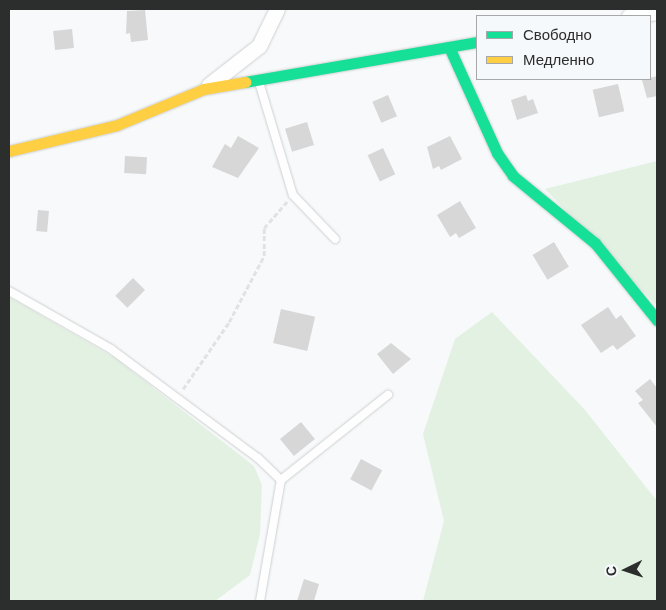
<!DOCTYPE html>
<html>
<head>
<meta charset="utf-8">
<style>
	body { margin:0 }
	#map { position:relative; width:666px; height:610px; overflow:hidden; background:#f7f9fa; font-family:"DM Sans",sans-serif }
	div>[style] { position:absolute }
	.green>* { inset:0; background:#e2f1e1 }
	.building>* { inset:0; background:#d7d7d7; transform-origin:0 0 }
	.path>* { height:2.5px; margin-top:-1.25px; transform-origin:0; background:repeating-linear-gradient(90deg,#e2e2e2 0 5px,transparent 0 7.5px) }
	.roads { filter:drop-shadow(0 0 1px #ced0d1) drop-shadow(0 0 1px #ced0d1) }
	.lane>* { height:8px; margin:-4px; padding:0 4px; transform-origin:4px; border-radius:4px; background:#fefefe }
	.street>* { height:15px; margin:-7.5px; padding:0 7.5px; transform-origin:7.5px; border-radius:7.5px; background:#fefefe }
	.fast>* { height:11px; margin:-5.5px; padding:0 5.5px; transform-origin:5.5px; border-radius:5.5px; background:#16e098 }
	.slow>* { height:11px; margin:-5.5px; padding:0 5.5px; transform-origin:5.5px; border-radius:5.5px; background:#ffcf43 }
	span { translate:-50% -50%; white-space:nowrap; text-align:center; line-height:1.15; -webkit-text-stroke:4.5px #f6f9fb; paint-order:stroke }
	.frame { position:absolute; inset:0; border:10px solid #2c2d2d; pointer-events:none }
	.legend { position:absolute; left:476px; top:15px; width:175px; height:65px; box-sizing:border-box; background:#f6f9fb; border:1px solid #a5a7a9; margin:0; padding:6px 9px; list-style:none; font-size:15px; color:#2c2d2d }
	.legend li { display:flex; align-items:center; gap:10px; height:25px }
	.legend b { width:25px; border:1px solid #a5a7a9 }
	.north { position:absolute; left:601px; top:545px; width:50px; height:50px; -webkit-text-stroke:4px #f6f9fb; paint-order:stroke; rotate:266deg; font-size:14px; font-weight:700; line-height:20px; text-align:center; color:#2c2d2d }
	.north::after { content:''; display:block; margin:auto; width:18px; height:22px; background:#2c2d2d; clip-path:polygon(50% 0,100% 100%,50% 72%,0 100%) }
</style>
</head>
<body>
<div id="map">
	<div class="green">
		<div style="clip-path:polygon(657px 161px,657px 306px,545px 189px)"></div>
		<div style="clip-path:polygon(9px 297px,115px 358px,254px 466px,262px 485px,260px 534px,250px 575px,215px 601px,9px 601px)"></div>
		<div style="clip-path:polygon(492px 312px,585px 410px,657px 501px,657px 601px,423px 601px,444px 521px,423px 434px,455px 339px)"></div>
	</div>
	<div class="building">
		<div style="clip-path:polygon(145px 10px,148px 40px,131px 42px,130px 33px,126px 34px,127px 11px)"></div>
		<div style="left:72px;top:29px;width:19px;height:19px;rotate:84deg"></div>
		<div style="clip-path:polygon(657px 76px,657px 96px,647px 98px,642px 80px)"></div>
		<div style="left:618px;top:84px;width:28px;height:26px;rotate:77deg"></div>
		<div style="left:388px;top:95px;width:23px;height:17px;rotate:67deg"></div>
		<div style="clip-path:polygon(526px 95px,528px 101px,533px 99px,538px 113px,517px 120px,511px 100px)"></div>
		<div style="left:307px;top:122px;width:24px;height:23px;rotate:73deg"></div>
		<div style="clip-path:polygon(238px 136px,259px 148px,238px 178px,212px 167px,225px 144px,231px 148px)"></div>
		<div style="clip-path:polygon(450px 136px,462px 159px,441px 170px,439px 166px,433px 169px,427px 147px)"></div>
		<div style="left:383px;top:148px;width:29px;height:17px;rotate:65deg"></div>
		<div style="left:125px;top:156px;width:22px;height:17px;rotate:3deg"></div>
		<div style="clip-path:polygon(460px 201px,476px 228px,459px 238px,456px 233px,450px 237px,437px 215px)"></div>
		<div style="left:38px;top:210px;width:11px;height:21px;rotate:5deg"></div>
		<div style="left:554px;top:242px;width:29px;height:25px;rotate:59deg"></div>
		<div style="left:133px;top:278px;width:17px;height:25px;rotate:45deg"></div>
		<div style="clip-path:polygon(608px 307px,616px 319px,621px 315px,636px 336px,617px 350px,613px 345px,601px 353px,581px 325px)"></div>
		<div style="left:281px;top:309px;width:35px;height:35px;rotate:13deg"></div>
		<div style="clip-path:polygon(391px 343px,411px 359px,393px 374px,377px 354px)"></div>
		<div style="clip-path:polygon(650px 379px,657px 388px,657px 427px,638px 403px,643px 400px,635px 391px)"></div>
		<div style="left:301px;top:422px;width:22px;height:27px;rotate:51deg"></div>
		<div style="left:361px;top:459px;width:24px;height:23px;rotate:28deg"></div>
		<div style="clip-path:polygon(304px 579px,319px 584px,314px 601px,297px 601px)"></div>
	</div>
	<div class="path">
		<div style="left:183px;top:389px;width:81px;rotate:-55.5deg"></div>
		<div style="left:229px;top:322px;width:75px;rotate:-62.1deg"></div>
		<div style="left:264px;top:256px;width:28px;rotate:-90deg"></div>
		<div style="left:264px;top:228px;width:35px;rotate:-49deg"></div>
	</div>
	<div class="roads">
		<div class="lane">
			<div style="left:259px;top:82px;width:118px;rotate:73.3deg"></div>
			<div style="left:293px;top:195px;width:61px;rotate:46.3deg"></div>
			<div style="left:9px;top:291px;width:117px;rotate:29.6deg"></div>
			<div style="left:111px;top:349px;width:183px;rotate:36.6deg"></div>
			<div style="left:258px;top:458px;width:32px;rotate:44deg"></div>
			<div style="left:281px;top:480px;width:137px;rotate:-38.5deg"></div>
			<div style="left:260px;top:601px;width:123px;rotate:-80.2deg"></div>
		</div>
		<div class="street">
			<div style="left:629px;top:16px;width:28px;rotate:-8deg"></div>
			<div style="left:209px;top:85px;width:63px;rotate:-38deg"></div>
			<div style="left:259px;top:46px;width:41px;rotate:-64.1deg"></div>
		</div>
		<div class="fast">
			<div style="left:449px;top:47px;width:116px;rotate:65.6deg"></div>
			<div style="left:497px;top:153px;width:28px;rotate:55deg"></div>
			<div style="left:513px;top:176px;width:106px;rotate:39.3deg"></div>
			<div style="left:595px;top:243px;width:99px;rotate:51.2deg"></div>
			<div style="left:245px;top:82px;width:235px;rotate:-9.8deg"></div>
		</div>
		<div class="slow">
			<div style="left:9px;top:151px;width:111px;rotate:-13.5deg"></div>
			<div style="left:117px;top:125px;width:94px;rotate:-22.5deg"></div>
			<div style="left:204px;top:89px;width:42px;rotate:-9.7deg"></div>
		</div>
	</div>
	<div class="frame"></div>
	<ul class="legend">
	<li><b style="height:6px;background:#16e098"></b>Свободно</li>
	<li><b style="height:6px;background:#ffcf43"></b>Медленно</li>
	</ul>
	<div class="north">С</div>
</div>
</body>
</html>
